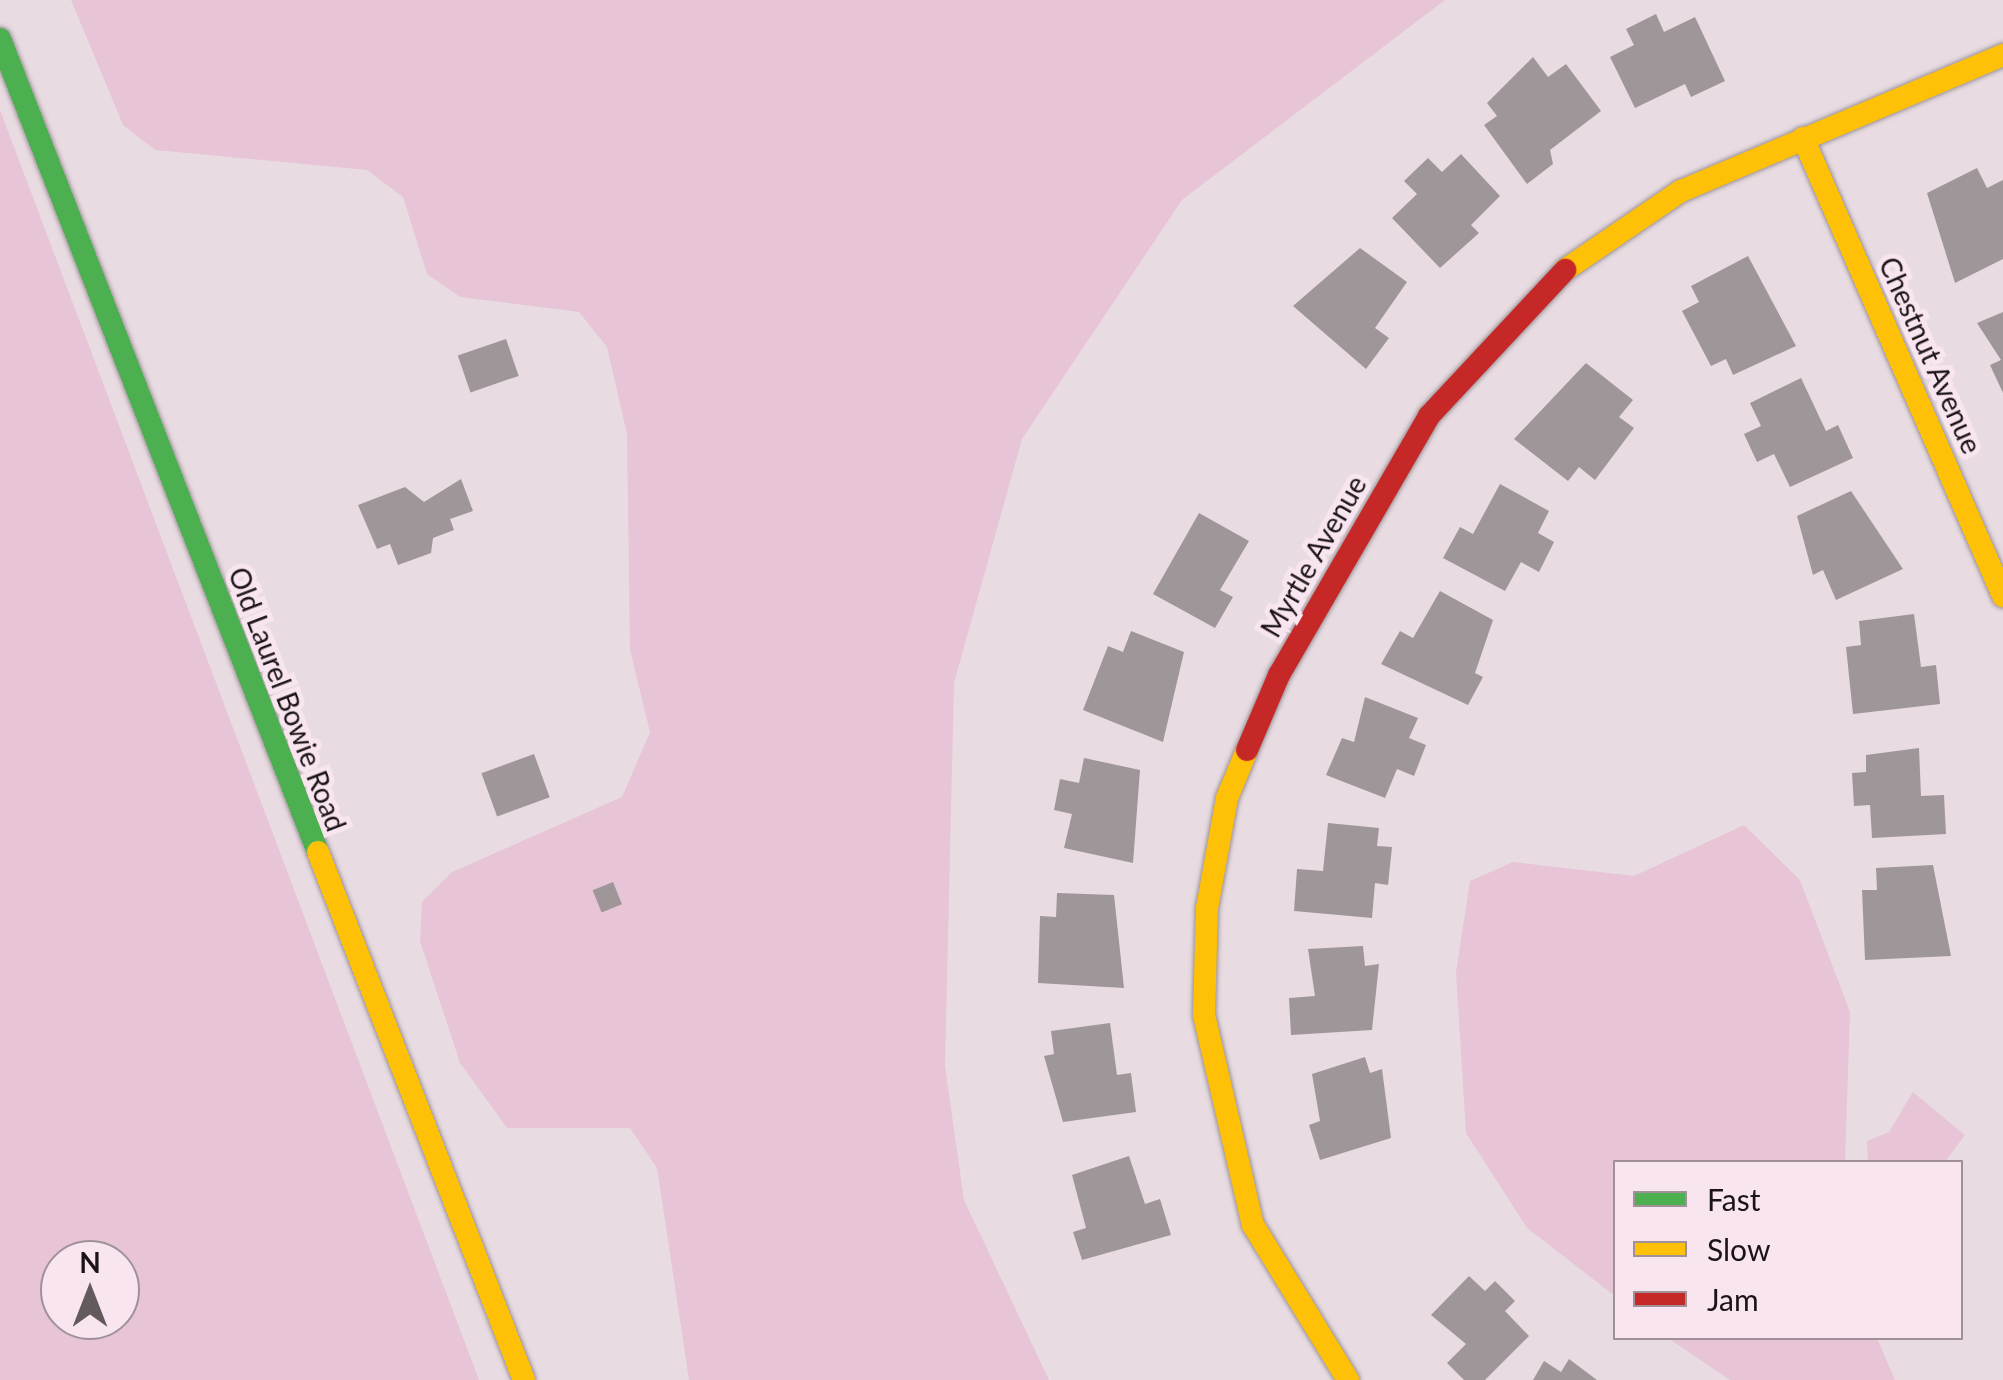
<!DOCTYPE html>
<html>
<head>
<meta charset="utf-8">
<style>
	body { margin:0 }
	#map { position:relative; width:2003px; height:1380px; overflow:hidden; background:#e8dce2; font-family:Lato,sans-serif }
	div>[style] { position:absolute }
	.green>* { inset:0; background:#e7c5d6 }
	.building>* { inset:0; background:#9f969a; transform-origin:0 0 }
	.roads { filter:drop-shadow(0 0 2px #9c9397) drop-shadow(0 0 2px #9c9397) }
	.fast>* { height:22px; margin:-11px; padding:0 11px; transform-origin:11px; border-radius:11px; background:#4caf50 }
	.slow>* { height:22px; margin:-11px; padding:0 11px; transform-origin:11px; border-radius:11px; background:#ffc107 }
	.jam>* { height:22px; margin:-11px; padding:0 11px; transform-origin:11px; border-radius:11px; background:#c62828 }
	span { translate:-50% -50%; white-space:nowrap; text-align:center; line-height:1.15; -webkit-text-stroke:10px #f9e5ef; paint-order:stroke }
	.street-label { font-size:28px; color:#1b1417 }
	.legend { position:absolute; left:1613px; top:1160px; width:350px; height:180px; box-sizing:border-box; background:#f9e5ef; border:2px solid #a09199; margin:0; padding:12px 18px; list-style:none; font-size:30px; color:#1b1417 }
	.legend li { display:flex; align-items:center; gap:20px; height:50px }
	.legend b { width:50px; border:2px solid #a09199 }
	.north { position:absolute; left:40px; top:1240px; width:100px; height:100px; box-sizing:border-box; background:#f9e5ef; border:2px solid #a09199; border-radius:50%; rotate:0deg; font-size:28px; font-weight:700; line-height:40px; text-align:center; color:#1b1417 }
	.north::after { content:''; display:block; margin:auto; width:35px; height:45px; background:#635a5e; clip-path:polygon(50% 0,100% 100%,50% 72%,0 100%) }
</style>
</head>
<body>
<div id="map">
	<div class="green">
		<div style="clip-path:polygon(71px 0,1445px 0,1182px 200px,1022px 439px,954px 683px,945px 1066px,964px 1200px,1049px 1380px,689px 1380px,657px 1168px,630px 1128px,507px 1128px,460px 1063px,420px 941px,422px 902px,452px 872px,622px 797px,650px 732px,630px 650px,627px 434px,607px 347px,579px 312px,460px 297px,427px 274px,403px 197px,367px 170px,155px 150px,123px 125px)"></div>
		<div style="clip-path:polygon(evenodd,0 110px,479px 1380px,0 1380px,0 110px,60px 1260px,120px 1260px,120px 1320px,60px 1320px,60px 1260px)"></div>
		<div style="clip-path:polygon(1744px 825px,1800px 880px,1850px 1012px,1845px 1162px,1616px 1162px,1615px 1296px,1527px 1228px,1466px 1133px,1456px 972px,1470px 881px,1513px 862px,1634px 876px)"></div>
		<div style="clip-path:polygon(1913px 1092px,1965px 1135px,1945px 1162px,1868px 1162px,1867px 1141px,1889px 1132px)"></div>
		<div style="clip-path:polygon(1668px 1338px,1877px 1338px,1895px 1380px,1730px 1380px)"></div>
	</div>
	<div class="building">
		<div style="clip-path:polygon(1656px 14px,1664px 32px,1695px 17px,1725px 81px,1691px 97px,1685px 84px,1635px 108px,1610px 57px,1634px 45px,1626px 29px)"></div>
		<div style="clip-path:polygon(1533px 57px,1548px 77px,1566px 64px,1601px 111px,1550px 150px,1553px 164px,1527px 184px,1484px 125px,1497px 116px,1487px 103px)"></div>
		<div style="clip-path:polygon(1461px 154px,1500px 196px,1471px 225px,1479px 233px,1440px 268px,1392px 218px,1417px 194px,1404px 181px,1428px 158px,1442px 172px)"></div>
		<div style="clip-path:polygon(1977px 168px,1987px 188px,2003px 180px,2003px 259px,1955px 283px,1927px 193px)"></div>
		<div style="clip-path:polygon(1360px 248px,1407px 282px,1375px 328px,1389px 338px,1366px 369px,1293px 306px)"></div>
		<div style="clip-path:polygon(1748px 256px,1796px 346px,1733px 375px,1726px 359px,1711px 366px,1682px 311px,1699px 302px,1691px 286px)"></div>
		<div style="clip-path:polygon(2003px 312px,2003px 393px,1990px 365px,2001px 360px,1977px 323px)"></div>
		<div style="left:506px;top:339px;width:39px;height:51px;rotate:71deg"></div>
		<div style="clip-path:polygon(1586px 363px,1633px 400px,1619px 417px,1634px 428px,1595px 480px,1579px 467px,1568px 481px,1514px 439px)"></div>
		<div style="clip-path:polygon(1801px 378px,1826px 431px,1838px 425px,1853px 458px,1790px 487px,1774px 454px,1757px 462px,1744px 434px,1761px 426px,1750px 403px)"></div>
		<div style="clip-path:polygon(461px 479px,473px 511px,450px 519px,454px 530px,433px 538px,431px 553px,398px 565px,390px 544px,377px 549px,358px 505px,405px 487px,424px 502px)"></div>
		<div style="clip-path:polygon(1500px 484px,1549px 511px,1538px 533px,1554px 542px,1539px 572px,1521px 562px,1505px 591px,1443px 558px,1460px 527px,1473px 534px)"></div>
		<div style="clip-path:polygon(1851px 491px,1903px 569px,1836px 600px,1823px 570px,1813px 575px,1797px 516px)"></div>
		<div style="clip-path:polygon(1199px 513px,1249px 541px,1220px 590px,1233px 597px,1215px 628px,1153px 594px)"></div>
		<div style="clip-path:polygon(1440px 591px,1493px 620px,1475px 673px,1483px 677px,1468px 705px,1381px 664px,1400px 631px,1413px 638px)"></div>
		<div style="clip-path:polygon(1914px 614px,1921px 667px,1936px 665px,1940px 704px,1853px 714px,1846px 647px,1861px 645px,1859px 621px)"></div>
		<div style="clip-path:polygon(1131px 631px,1184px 652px,1163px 742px,1083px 710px,1108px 646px,1123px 652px)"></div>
		<div style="clip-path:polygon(1365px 697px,1418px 718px,1409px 738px,1426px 745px,1414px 776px,1397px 769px,1385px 798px,1326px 775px,1342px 738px,1354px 742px)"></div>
		<div style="clip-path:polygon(1919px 748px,1921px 796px,1944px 795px,1946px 834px,1872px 838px,1870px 805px,1854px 806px,1852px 773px,1866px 772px,1866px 755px)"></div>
		<div style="left:534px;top:754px;width:46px;height:56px;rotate:70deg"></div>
		<div style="clip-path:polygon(1084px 758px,1140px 770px,1133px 863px,1064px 848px,1072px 814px,1054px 810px,1060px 779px,1079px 783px)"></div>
		<div style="clip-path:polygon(1328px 823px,1379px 828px,1377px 846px,1392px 847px,1388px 885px,1375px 883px,1372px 918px,1294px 911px,1297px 869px,1323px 871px)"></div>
		<div style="clip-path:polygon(1933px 865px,1951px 956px,1865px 960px,1862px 890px,1877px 890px,1876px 868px)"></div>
		<div style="left:613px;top:882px;width:24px;height:22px;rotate:68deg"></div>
		<div style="clip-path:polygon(1057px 893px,1114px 895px,1124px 988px,1038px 983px,1040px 916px,1056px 917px)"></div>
		<div style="clip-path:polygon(1363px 946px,1365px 966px,1379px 964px,1372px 1030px,1291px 1035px,1289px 998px,1315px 996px,1308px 949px)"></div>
		<div style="clip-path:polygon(1110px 1023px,1117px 1075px,1131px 1073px,1136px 1112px,1063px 1122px,1044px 1056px,1054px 1054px,1051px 1031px)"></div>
		<div style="clip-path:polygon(1365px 1057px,1370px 1073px,1382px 1069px,1391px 1138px,1320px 1160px,1309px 1125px,1320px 1121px,1312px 1074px)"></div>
		<div style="clip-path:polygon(1129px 1156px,1145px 1204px,1160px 1199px,1171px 1235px,1082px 1260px,1073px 1232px,1086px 1228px,1072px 1175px)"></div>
		<div style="clip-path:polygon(1469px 1276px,1485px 1291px,1495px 1281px,1515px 1301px,1505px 1311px,1529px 1336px,1485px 1380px,1464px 1380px,1447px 1363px,1466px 1344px,1431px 1315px)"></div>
		<div style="clip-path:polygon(1569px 1359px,1597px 1380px,1533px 1380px,1544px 1361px,1561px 1372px)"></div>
	</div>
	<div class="roads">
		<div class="fast">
			<div style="left:0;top:39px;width:873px;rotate:68.64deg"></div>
		</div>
		<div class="slow">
			<div style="left:1803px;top:138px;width:500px;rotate:66.4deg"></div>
			<div style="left:1565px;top:270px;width:140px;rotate:-34.3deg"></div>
			<div style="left:1681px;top:191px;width:350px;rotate:-22.9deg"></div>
			<div style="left:1247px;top:750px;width:52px;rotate:112.6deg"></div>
			<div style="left:1227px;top:798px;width:112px;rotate:100.3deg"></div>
			<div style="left:1207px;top:908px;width:107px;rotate:91.6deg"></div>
			<div style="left:1204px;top:1015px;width:216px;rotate:76.9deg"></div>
			<div style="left:1253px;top:1225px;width:182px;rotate:58.5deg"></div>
			<div style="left:318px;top:852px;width:567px;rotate:68.69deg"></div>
		</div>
		<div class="jam">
			<div style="left:1247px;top:750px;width:82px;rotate:-66.9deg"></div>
			<div style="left:1279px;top:675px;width:299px;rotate:-59.9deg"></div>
			<div style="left:1429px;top:416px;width:200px;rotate:-47deg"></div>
		</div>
	</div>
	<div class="street-label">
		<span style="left:1931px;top:355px;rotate:66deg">Chestnut Avenue</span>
		<span style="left:1313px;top:556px;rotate:-60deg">Myrtle Avenue</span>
		<span style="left:288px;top:699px;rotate:69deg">Old Laurel Bowie Road</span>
	</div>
	<ul class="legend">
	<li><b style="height:12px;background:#4caf50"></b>Fast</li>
	<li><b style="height:12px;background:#ffc107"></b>Slow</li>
	<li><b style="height:12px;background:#c62828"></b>Jam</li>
	</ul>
	<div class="north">N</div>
</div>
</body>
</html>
